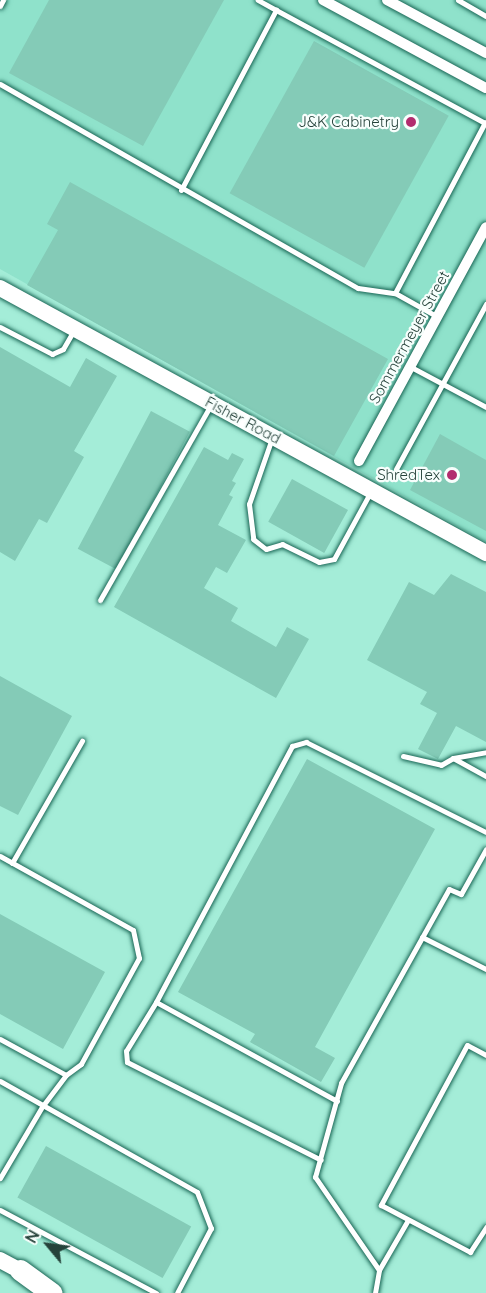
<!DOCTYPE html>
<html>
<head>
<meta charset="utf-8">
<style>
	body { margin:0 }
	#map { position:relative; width:486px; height:1293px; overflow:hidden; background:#a4edd8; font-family:Quicksand,sans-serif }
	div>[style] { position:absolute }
	.built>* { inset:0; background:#8fe2cb }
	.building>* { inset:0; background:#84cbb7; transform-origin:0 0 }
	.roads { filter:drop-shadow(0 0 2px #186554) drop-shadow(0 0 2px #186554) }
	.lane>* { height:5px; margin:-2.5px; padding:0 2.5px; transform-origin:2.5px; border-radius:2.5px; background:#fff }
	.street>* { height:10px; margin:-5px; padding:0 5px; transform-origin:5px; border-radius:5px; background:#fff }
	.secondary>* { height:16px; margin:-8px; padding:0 8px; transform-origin:8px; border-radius:8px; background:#fff }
	.highway>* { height:21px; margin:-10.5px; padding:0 10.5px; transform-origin:10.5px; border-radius:10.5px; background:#fff }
	.dots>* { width:16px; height:16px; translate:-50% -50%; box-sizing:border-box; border:3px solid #f7fefc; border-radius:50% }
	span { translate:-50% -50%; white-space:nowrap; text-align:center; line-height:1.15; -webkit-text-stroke:4.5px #f7fefc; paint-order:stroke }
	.poi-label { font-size:15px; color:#25423a }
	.right { translate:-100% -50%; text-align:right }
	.street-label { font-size:15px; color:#25423a }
	.north { position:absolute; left:18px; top:1215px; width:60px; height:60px; -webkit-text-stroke:4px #f7fefc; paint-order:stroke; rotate:299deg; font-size:16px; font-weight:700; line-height:24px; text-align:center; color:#25423a }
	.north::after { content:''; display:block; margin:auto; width:21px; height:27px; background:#25423a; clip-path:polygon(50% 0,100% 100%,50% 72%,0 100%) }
</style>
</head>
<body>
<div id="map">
	<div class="built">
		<div style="clip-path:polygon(0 0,486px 0,486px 542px,0 269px)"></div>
	</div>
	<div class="building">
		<div style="clip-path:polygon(49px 0,224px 0,143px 146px,9px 73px)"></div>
		<div style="left:314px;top:41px;width:154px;height:174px;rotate:29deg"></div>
		<div style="clip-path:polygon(70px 182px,388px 359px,334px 456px,27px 285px,58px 230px,47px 224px)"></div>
		<div style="clip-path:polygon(0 347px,70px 387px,86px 358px,117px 376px,74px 451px,84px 457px,47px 523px,39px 519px,15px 561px,0 552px)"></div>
		<div style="left:151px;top:411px;width:44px;height:156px;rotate:28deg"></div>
		<div style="clip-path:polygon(440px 434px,486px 460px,486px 531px,410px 490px)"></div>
		<div style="clip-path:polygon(204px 447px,228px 460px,232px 453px,244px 459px,232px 481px,236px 483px,229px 495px,233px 497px,218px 525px,246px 540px,227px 573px,216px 567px,204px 588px,238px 608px,231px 621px,276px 647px,287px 627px,309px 639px,276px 698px,114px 607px)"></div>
		<div style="left:292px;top:479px;width:64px;height:49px;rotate:29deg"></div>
		<div style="clip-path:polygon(451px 574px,486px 592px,486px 742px,456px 726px,438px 759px,418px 749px,437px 713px,420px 704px,427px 692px,367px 660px,409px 582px,434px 595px)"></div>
		<div style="clip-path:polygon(0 676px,72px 716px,18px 815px,0 806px)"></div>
		<div style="clip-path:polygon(307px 759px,435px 829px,315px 1047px,335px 1058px,321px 1082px,250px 1042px,255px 1034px,178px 992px)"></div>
		<div style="clip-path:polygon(0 914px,105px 972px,63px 1049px,0 1014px)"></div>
		<div style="left:46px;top:1146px;width:166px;height:59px;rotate:29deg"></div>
	</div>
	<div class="roads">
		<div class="lane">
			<div style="left:458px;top:0;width:32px;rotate:30deg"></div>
			<div style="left:0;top:6px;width:7px;rotate:-63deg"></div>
			<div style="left:276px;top:10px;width:238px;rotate:28.4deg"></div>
			<div style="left:0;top:84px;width:412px;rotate:29.7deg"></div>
			<div style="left:358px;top:288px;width:37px;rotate:8deg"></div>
			<div style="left:395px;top:293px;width:49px;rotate:29.2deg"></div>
			<div style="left:181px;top:190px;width:204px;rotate:-62.2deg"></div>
			<div style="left:276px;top:10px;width:21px;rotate:-151deg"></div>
			<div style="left:395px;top:293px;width:193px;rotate:-62.2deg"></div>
			<div style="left:0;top:327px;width:59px;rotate:27.4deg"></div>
			<div style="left:52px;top:354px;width:12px;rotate:-24deg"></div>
			<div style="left:63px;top:349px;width:22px;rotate:-60deg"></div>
			<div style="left:411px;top:367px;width:85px;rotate:28.1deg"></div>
			<div style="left:272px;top:438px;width:70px;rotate:109.2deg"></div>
			<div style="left:249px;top:504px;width:35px;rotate:83deg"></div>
			<div style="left:253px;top:539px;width:16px;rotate:38deg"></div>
			<div style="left:266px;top:549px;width:17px;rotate:-17deg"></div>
			<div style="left:282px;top:544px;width:41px;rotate:25.9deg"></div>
			<div style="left:319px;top:562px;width:15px;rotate:-11deg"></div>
			<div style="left:334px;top:559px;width:77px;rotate:-61.4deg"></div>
			<div style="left:396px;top:469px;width:188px;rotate:-61.4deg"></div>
			<div style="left:100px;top:600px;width:224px;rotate:-60.4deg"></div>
			<div style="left:403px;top:756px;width:39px;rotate:13deg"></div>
			<div style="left:441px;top:765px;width:14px;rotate:-30deg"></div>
			<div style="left:453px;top:758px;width:38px;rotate:29deg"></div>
			<div style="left:453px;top:758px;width:34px;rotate:-10deg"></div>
			<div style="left:0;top:856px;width:152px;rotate:29.1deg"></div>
			<div style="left:133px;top:930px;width:29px;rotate:78deg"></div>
			<div style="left:139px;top:958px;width:121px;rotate:118.7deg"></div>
			<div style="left:81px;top:1064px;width:19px;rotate:144deg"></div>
			<div style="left:66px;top:1075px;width:38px;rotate:127deg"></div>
			<div style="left:43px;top:1105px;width:85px;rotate:120.5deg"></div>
			<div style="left:12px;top:863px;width:141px;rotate:-60.2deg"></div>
			<div style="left:422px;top:937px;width:72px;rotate:26.6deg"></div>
			<div style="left:156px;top:1002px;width:57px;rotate:121.5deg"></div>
			<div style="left:126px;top:1051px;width:11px;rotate:85deg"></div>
			<div style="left:127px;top:1062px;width:217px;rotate:26.8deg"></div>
			<div style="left:0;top:1039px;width:75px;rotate:28.6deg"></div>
			<div style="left:486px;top:1055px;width:21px;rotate:-152deg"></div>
			<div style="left:467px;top:1045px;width:182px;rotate:118.3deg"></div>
			<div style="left:381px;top:1205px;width:101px;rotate:27.8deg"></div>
			<div style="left:470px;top:1252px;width:30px;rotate:-57deg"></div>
			<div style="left:0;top:1081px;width:226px;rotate:29.4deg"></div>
			<div style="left:197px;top:1192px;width:39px;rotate:69deg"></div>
			<div style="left:211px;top:1228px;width:73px;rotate:117.6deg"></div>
			<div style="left:337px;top:1101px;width:206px;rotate:-151.3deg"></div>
			<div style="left:156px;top:1002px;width:290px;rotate:-62deg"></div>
			<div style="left:292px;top:746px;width:15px;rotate:-16deg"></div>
			<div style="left:306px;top:742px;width:201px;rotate:26.6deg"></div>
			<div style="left:0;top:1210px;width:177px;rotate:28deg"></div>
			<div style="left:379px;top:1270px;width:113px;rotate:-124.5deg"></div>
			<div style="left:315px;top:1177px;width:98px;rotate:-74.5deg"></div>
			<div style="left:341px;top:1083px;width:222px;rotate:-60.9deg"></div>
			<div style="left:449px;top:889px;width:13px;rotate:23deg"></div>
			<div style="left:461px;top:894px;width:51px;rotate:-60.9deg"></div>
			<div style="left:375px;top:1293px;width:23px;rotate:-80deg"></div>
			<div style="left:379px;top:1270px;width:58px;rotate:-59.9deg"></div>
		</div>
		<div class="street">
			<div style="left:323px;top:0;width:185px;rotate:28.4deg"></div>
			<div style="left:387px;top:0;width:112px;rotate:28.2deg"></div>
			<div style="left:359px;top:461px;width:266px;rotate:-61.5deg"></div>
		</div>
		<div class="secondary">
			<div style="left:0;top:288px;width:554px;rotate:28.6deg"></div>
			<div style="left:0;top:1260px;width:34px;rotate:28deg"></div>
		</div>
		<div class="highway">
			<div style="left:20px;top:1270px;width:39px;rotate:36deg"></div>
		</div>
	</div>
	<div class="dots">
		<div style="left:411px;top:122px;background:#b22c6f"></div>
		<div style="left:452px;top:475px;background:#b22c6f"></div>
	</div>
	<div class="poi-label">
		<span class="right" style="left:399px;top:122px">J&amp;K Cabinetry</span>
		<span class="right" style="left:440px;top:475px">ShredTex</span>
	</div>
	<div class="street-label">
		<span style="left:409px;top:337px;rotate:-61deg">Sommermeyer Street</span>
		<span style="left:243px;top:420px;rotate:28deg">Fisher Road</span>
	</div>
	<div class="north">N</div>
</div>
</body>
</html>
